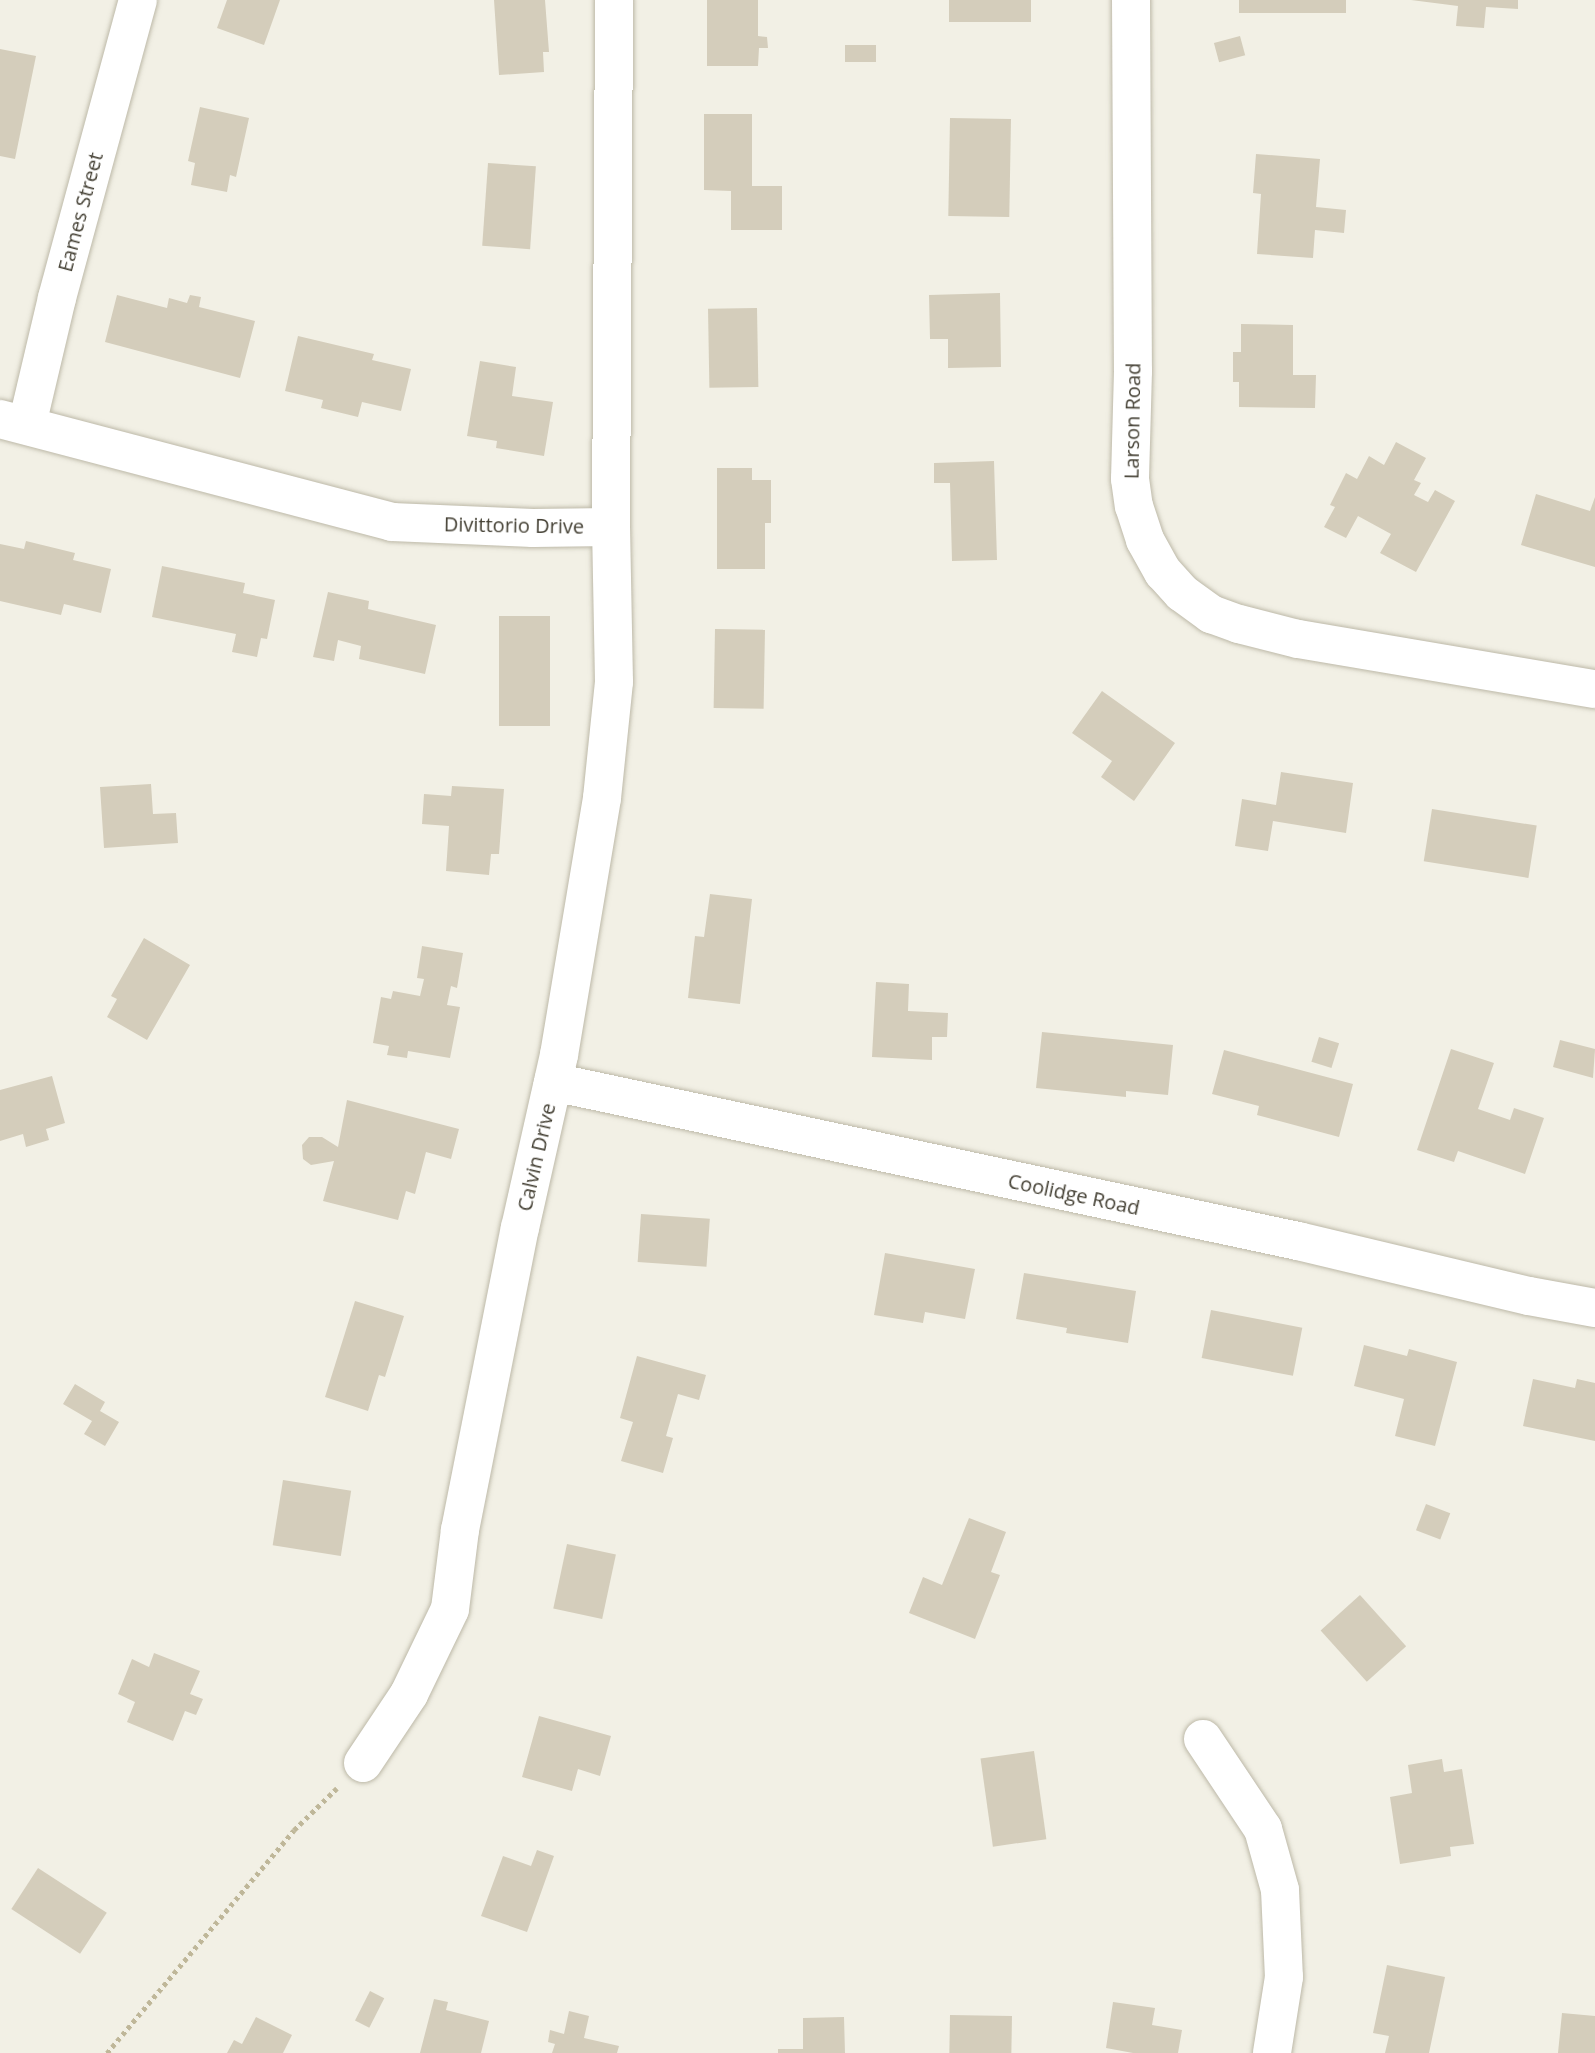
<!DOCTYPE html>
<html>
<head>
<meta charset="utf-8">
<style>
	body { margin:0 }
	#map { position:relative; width:1595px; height:2053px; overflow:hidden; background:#f2f0e5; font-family:"Open Sans",sans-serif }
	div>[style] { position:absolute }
	.building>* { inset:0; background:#d4cdbb; transform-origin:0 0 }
	.path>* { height:5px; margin-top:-2.5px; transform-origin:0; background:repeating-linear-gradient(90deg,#bfb799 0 4px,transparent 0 8px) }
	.roads { filter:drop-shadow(0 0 2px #bdb9a8) drop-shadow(0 0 2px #bdb9a8) }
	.street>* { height:38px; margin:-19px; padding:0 19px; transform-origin:19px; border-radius:19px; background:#fff }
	span { translate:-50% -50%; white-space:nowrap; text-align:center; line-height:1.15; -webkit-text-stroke:6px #fff; paint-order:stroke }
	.street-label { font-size:20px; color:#454135 }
</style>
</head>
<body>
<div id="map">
	<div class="building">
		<div style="clip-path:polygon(227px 0,280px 0,264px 45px,217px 28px)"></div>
		<div style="clip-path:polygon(494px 0,545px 0,549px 52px,543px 52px,544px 72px,499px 75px)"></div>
		<div style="clip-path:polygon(707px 0,758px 0,758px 36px,767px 37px,768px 48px,759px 48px,758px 66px,707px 66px)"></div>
		<div style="left:949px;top:0;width:82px;height:22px"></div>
		<div style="left:1239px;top:0;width:107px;height:13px"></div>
		<div style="clip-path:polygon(1411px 0,1518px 0,1518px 9px,1486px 7px,1484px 28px,1456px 26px,1458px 6px)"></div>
		<div style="left:1240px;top:36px;width:20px;height:27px;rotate:75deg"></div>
		<div style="left:845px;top:45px;width:31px;height:17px"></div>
		<div style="clip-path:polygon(0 49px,36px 56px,15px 159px,0 156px)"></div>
		<div style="clip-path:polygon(200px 107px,249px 118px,236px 177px,230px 175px,227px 192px,191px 185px,195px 163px,188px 161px)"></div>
		<div style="clip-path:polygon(704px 114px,752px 114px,752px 186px,782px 186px,782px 230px,731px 230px,731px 191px,704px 190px)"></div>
		<div style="left:950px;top:118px;width:61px;height:98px;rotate:1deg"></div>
		<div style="clip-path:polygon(1256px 154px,1320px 159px,1316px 207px,1346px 210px,1344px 233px,1315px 230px,1313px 258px,1257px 254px,1261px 194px,1253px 193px)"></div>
		<div style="left:488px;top:163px;width:48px;height:83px;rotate:4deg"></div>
		<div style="clip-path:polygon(1000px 293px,1001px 367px,948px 368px,948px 339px,930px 339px,929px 295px)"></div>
		<div style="clip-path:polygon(117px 295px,167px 308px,169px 298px,187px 303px,190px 295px,201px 297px,199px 307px,255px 321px,240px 378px,105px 342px)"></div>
		<div style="left:757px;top:308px;width:79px;height:49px;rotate:89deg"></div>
		<div style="clip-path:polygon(1241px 324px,1293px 325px,1293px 375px,1316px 375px,1315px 408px,1239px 407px,1239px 382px,1233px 382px,1233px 352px,1241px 352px)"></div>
		<div style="clip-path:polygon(298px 336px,374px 354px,372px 360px,411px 369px,401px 411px,362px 402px,358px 417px,321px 408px,323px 400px,285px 391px)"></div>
		<div style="clip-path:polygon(480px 361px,516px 367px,512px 396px,553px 402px,544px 456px,496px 448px,497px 441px,467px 436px)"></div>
		<div style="clip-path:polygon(1396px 442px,1426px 458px,1414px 480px,1421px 483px,1414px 495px,1428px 502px,1435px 490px,1455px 501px,1416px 572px,1380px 553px,1391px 534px,1358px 516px,1346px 538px,1324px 527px,1335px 507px,1330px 505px,1346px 473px,1357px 479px,1369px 456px,1384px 465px)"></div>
		<div style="clip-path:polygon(994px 461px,997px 560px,952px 561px,950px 483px,934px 483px,934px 463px)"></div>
		<div style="clip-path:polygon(717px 468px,752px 468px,752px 480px,771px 480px,771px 523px,765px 523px,765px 569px,717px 569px)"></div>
		<div style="clip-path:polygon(1536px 494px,1590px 511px,1595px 497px,1595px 567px,1521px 545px)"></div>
		<div style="clip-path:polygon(26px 541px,75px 553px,73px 560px,111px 569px,101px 613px,64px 604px,61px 615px,0 601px,0 544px,24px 549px)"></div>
		<div style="clip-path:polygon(162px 566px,245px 583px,243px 593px,275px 600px,267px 639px,261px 638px,257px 657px,232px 652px,236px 634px,152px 617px)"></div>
		<div style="clip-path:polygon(328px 592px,369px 601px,368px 609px,436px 625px,425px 674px,359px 659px,361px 646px,338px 640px,334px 661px,313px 657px)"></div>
		<div style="left:499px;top:616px;width:51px;height:110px"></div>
		<div style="left:715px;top:629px;width:50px;height:79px;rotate:1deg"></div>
		<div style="clip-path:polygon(1102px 691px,1175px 743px,1134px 801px,1101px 777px,1112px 761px,1072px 733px)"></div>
		<div style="clip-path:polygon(1281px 772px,1353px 783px,1346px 833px,1273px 821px,1268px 851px,1235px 846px,1242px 799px,1276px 805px)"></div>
		<div style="clip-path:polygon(151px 784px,153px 814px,176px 813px,178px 843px,104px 848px,100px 787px)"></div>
		<div style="clip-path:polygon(452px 786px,504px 789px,499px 854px,491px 854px,489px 875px,446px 871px,449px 826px,422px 824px,424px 794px,451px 796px)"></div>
		<div style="left:1432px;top:809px;width:106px;height:53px;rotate:9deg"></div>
		<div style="clip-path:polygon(710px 894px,752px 899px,740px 1004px,688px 998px,695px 936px,704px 937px)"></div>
		<div style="clip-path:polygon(144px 938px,190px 965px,147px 1040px,107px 1017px,117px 999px,111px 996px)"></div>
		<div style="clip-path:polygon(422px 946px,463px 953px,457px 988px,451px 986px,447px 1005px,460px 1007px,450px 1058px,408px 1051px,407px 1058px,387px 1055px,389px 1046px,373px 1043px,381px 997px,391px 999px,393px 991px,420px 996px,424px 979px,417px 978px)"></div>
		<div style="clip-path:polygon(876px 982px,909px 984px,908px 1011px,948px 1013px,947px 1037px,932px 1037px,932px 1060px,872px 1057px)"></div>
		<div style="clip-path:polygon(1042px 1032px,1173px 1045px,1168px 1095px,1126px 1091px,1126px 1097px,1036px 1088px)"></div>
		<div style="left:1319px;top:1037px;width:21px;height:26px;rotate:17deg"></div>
		<div style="clip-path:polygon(1560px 1040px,1595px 1049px,1593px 1078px,1553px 1067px)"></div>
		<div style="clip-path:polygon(1451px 1049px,1494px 1063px,1478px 1109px,1510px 1120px,1514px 1108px,1544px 1118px,1525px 1174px,1458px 1151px,1454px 1162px,1417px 1150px)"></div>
		<div style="clip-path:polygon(1224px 1050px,1353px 1084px,1339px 1137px,1257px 1115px,1259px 1106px,1212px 1094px)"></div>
		<div style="clip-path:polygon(52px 1076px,65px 1123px,46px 1129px,49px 1140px,26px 1147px,23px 1134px,0 1141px,0 1090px)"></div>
		<div style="clip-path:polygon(347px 1100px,459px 1129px,451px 1159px,426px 1152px,415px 1194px,406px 1191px,398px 1220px,323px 1201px,334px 1161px,311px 1165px,303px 1159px,302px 1145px,309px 1137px,322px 1137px,338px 1147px)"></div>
		<div style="left:641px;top:1214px;width:69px;height:48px;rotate:4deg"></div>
		<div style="clip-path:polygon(885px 1253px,975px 1269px,965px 1319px,925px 1312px,923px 1323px,874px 1315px)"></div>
		<div style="clip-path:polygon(1024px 1273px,1136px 1291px,1128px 1343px,1066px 1333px,1067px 1328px,1016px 1319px)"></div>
		<div style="clip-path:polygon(355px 1301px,404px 1316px,385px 1377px,379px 1375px,368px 1411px,325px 1397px)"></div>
		<div style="left:1211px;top:1310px;width:93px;height:49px;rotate:11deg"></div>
		<div style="clip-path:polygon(1364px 1345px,1407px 1356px,1409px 1349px,1457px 1362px,1435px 1446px,1395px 1436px,1404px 1399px,1354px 1386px)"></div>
		<div style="clip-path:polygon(637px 1356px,706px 1375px,699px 1400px,678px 1394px,666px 1436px,673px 1438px,663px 1473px,621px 1461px,633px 1422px,620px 1418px)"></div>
		<div style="clip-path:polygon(1533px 1379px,1575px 1388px,1577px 1379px,1595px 1383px,1595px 1441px,1523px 1426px)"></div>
		<div style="clip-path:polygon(75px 1384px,105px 1402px,100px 1411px,119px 1422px,105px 1446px,84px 1434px,92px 1421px,63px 1404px)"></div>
		<div style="left:283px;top:1480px;width:69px;height:66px;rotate:9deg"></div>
		<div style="left:1426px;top:1504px;width:26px;height:28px;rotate:21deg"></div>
		<div style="clip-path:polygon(969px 1518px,1006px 1532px,991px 1572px,1000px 1575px,975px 1639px,909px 1613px,923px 1577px,942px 1585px)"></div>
		<div style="left:567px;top:1544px;width:50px;height:66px;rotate:12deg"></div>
		<div style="left:1360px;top:1595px;width:69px;height:53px;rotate:48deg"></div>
		<div style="clip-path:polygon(154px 1653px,200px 1671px,190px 1694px,203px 1699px,196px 1715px,185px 1711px,173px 1741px,127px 1722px,135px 1702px,118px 1694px,132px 1659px,149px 1667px)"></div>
		<div style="clip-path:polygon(539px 1716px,611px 1736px,600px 1776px,578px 1769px,572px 1791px,522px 1777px)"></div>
		<div style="left:1034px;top:1751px;width:89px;height:54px;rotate:82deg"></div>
		<div style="clip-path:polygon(1442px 1759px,1444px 1772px,1462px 1769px,1474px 1844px,1450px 1847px,1451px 1856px,1400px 1864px,1390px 1797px,1412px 1793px,1408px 1765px)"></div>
		<div style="clip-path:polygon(537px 1850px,554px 1856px,527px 1932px,481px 1916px,503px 1856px,531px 1866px)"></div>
		<div style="left:38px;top:1868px;width:82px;height:49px;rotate:33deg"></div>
		<div style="clip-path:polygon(1387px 1965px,1445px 1977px,1429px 2053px,1385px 2053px,1389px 2036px,1373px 2033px)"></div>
		<div style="left:370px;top:1991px;width:16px;height:33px;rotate:27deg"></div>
		<div style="clip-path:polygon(434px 1999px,448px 2002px,446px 2010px,489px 2021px,481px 2053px,420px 2053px)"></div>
		<div style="clip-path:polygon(1113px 2002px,1155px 2008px,1152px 2025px,1182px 2030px,1178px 2053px,1133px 2053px,1106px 2048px)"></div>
		<div style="clip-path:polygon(569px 2011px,589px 2016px,584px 2038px,619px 2046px,617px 2053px,552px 2053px,555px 2044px,548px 2042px,550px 2030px,564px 2034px)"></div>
		<div style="clip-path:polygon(1562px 2013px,1595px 2016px,1595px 2053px,1558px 2053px)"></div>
		<div style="left:950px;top:2015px;width:62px;height:38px;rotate:1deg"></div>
		<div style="clip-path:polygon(256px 2017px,292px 2035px,283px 2053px,227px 2053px,234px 2040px,242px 2044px)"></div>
		<div style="clip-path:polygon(844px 2017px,845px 2053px,778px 2053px,778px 2049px,803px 2049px,803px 2018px)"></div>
	</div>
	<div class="path">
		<div style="left:107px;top:2053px;width:291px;rotate:-50deg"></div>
		<div style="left:294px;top:1830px;width:60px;rotate:-44.3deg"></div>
	</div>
	<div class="roads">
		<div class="street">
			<div style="left:1131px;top:0;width:371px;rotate:89.7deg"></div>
			<div style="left:1133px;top:371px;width:108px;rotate:91.6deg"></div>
			<div style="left:1130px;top:479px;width:27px;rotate:82deg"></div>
			<div style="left:1134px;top:506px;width:36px;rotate:72deg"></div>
			<div style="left:1145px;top:540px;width:37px;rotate:61deg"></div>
			<div style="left:1163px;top:572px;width:28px;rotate:48deg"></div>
			<div style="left:1182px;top:593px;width:36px;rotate:36deg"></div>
			<div style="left:1211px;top:614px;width:30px;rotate:20deg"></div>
			<div style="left:1239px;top:624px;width:61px;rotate:14.3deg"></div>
			<div style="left:1298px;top:639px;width:301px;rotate:9.6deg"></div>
			<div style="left:0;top:419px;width:405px;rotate:14.7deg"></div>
			<div style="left:392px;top:522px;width:141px;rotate:2.4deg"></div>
			<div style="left:533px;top:528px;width:78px;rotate:-0.7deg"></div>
			<div style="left:611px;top:527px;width:527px;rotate:-89.67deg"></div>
			<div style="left:27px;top:425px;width:130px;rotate:-76.7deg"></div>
			<div style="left:57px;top:298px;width:309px;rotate:-74.8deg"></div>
			<div style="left:553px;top:1082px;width:762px;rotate:12.05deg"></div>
			<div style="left:1298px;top:1241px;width:237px;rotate:13.4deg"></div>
			<div style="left:1529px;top:1296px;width:67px;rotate:10.3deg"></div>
			<div style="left:1203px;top:1739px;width:108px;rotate:56.3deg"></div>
			<div style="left:1263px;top:1829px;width:63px;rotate:74.4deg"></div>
			<div style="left:1280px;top:1890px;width:87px;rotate:87.4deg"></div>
			<div style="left:1284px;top:1977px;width:77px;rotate:99deg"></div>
			<div style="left:363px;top:1763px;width:83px;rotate:-56.3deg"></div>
			<div style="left:409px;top:1694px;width:94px;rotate:-64.2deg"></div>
			<div style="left:450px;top:1609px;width:80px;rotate:-82.8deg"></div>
			<div style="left:460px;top:1530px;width:308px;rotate:-78.8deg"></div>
			<div style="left:520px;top:1228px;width:177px;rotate:-77.3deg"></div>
			<div style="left:559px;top:1055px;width:261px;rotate:-80.5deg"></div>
			<div style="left:602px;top:798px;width:117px;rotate:-84.1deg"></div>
			<div style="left:614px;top:682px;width:155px;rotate:-91.1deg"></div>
		</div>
	</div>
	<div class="street-label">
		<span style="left:80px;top:212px;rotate:-75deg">Eames Street</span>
		<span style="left:1132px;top:421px;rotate:-89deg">Larson Road</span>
		<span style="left:514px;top:525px;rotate:1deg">Divittorio Drive</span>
		<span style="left:536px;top:1157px;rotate:-77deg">Calvin Drive</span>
		<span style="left:1074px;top:1194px;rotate:12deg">Coolidge Road</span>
	</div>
</div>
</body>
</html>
